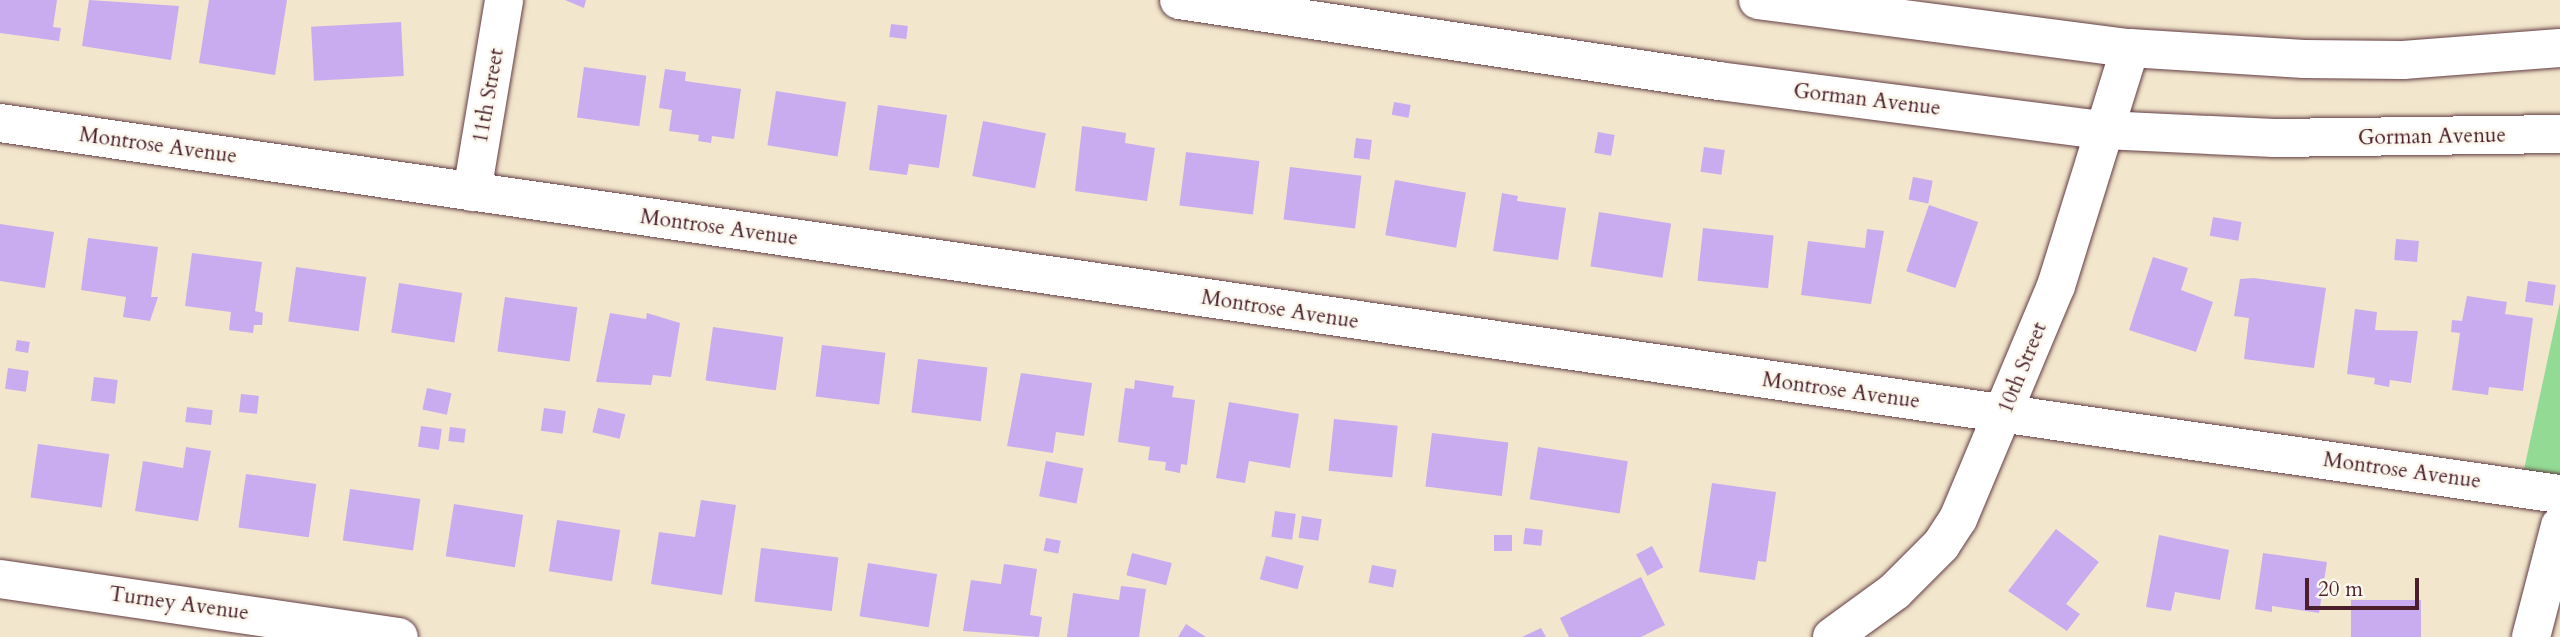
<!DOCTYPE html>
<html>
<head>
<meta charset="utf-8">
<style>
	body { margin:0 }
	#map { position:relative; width:2560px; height:637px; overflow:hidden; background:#f2e6cc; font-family:Cardo,serif }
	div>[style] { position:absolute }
	.green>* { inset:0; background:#93db95 }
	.building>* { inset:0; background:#c9acf0; transform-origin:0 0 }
	.roads { filter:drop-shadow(0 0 2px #633d43) drop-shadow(0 0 2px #633d43) }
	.minor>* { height:38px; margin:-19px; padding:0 19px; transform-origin:19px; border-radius:19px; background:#fff }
	.major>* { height:38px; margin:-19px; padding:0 19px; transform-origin:19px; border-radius:19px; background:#fff }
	span { translate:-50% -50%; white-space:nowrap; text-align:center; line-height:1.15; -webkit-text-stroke:5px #fbf7ec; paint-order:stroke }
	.street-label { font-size:21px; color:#4a1f2b }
	.scale { position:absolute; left:2305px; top:578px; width:114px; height:32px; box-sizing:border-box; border:4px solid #4a1f2b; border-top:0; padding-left:9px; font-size:21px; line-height:24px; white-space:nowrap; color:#4a1f2b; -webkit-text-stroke:5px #fbf7ec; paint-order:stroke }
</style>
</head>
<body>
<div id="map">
	<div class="green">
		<div style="clip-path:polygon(2560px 302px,2560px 496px,2520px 488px)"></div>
	</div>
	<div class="building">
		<div style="clip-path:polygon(0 0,57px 0,53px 27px,61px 28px,59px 41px,0 33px)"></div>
		<div style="clip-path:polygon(89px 0,179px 6px,171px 60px,82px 46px)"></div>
		<div style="clip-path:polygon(209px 0,287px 0,275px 75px,199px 63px)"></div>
		<div style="clip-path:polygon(565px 0,586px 0,584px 8px)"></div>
		<div style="left:401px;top:22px;width:54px;height:90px;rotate:87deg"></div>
		<div style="left:891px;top:24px;width:17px;height:13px;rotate:7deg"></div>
		<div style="left:584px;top:67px;width:63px;height:51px;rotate:8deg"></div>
		<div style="clip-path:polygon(665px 69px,686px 72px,685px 81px,741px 89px,734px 139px,712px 136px,711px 143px,698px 141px,699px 135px,669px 131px,672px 110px,659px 108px)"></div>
		<div style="left:776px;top:91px;width:71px;height:55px;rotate:9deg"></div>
		<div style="left:1394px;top:102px;width:17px;height:13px;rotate:10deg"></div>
		<div style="clip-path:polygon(878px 105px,947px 115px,939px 168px,909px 164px,907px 175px,869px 170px)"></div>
		<div style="left:983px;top:121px;width:64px;height:56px;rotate:11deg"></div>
		<div style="clip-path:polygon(1082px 126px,1126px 133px,1125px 143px,1155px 148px,1147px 201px,1075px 191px)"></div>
		<div style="left:1598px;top:132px;width:17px;height:21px;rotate:10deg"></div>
		<div style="left:1356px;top:138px;width:16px;height:20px;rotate:7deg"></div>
		<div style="left:1704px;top:147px;width:21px;height:25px;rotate:8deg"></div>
		<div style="left:1186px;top:152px;width:74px;height:54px;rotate:7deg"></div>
		<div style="left:1290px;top:167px;width:72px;height:53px;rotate:7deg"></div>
		<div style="left:1913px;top:177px;width:20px;height:23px;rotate:11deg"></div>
		<div style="left:1395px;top:180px;width:72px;height:56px;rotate:10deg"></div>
		<div style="clip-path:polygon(1502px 193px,1518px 196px,1517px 201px,1566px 208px,1558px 260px,1493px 251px)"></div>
		<div style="left:1929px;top:205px;width:52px;height:70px;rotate:19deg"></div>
		<div style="left:1599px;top:212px;width:73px;height:55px;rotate:9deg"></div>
		<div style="left:2213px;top:217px;width:29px;height:19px;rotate:10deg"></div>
		<div style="clip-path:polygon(0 224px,54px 232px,45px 288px,0 281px)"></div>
		<div style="left:1703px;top:228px;width:71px;height:53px;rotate:6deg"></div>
		<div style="clip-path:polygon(1867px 229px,1884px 231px,1871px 304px,1801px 295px,1808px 241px,1865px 248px)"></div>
		<div style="clip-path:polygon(88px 238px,158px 247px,151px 297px,158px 297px,150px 321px,123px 317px,126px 297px,81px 290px)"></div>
		<div style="left:2396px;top:239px;width:23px;height:21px;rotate:5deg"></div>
		<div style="clip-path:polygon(192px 253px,262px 262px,255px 311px,263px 313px,262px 325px,254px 325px,253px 333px,229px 330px,231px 312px,185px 306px)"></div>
		<div style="clip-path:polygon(2153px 257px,2188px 268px,2181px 290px,2213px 302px,2196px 352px,2129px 330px)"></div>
		<div style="left:296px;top:267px;width:71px;height:55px;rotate:8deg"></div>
		<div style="clip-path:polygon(2254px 278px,2326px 288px,2314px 368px,2244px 359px,2249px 318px,2234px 316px,2240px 279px)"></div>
		<div style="left:2528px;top:281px;width:28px;height:21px;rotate:8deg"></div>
		<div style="left:399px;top:283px;width:64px;height:50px;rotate:9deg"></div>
		<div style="clip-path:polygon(2467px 296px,2507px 302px,2505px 314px,2533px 318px,2523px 391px,2489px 387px,2488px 395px,2452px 390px,2460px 333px,2451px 332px,2452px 320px,2462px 321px)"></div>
		<div style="left:505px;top:297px;width:73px;height:55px;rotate:8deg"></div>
		<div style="clip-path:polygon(2355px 309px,2377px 312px,2375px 330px,2418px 331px,2411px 383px,2390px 380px,2389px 387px,2374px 384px,2375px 378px,2347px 374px)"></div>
		<div style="clip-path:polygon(610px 313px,646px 319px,647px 313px,680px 323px,671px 377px,653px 375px,651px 385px,596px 382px)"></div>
		<div style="left:713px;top:327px;width:71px;height:54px;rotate:8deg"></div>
		<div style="left:17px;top:340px;width:13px;height:11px;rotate:9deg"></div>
		<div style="left:822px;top:345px;width:64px;height:52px;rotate:7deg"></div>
		<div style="left:918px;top:359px;width:70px;height:54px;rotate:7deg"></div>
		<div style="left:8px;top:368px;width:21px;height:21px;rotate:8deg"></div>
		<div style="clip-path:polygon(1021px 373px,1092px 383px,1084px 436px,1056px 432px,1053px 453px,1007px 446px)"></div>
		<div style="left:94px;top:377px;width:24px;height:24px;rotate:7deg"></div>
		<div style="clip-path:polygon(1135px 380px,1174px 386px,1172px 397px,1195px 400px,1187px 465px,1181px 464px,1180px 473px,1165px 470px,1166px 462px,1148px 460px,1150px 447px,1118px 442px,1125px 388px,1134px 389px)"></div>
		<div style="left:427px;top:388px;width:25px;height:22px;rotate:12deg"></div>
		<div style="left:241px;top:394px;width:18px;height:18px;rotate:6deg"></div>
		<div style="clip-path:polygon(1229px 402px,1299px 414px,1290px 468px,1249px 461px,1245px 483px,1216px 478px)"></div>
		<div style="left:187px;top:407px;width:26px;height:15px;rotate:7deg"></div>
		<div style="left:544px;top:408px;width:22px;height:23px;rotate:8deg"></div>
		<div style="left:598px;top:408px;width:28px;height:25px;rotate:13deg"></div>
		<div style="left:1334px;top:419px;width:64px;height:52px;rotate:6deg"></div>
		<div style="left:421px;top:426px;width:21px;height:21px;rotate:8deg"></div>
		<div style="left:450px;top:427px;width:16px;height:14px;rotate:7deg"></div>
		<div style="left:1432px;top:433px;width:77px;height:54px;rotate:7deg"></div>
		<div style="left:38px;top:444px;width:72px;height:54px;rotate:8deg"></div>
		<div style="clip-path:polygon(186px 447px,211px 451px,198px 521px,135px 511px,143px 461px,183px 468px)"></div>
		<div style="left:1538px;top:447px;width:91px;height:53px;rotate:9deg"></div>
		<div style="left:1046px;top:461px;width:38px;height:36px;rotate:11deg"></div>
		<div style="left:246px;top:474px;width:71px;height:54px;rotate:8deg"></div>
		<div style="clip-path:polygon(1712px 483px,1776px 492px,1766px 562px,1758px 561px,1755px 580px,1699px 572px)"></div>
		<div style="left:350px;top:489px;width:71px;height:52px;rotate:8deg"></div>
		<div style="clip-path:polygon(701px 500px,736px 505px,722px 595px,651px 584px,659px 532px,695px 537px)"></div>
		<div style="left:454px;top:504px;width:70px;height:53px;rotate:9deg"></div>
		<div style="left:1275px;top:511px;width:21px;height:26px;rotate:8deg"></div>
		<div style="left:1302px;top:516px;width:20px;height:22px;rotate:9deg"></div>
		<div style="left:557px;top:520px;width:64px;height:52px;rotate:9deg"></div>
		<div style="left:1525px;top:528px;width:18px;height:16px;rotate:6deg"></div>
		<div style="clip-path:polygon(2056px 529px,2099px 562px,2066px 604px,2080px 614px,2067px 631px,2008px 591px)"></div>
		<div style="left:1512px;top:535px;width:16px;height:18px;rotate:90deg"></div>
		<div style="clip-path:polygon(2159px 535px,2229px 550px,2220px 600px,2175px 592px,2171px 611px,2146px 607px)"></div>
		<div style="left:1046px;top:538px;width:15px;height:13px;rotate:11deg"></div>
		<div style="left:1652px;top:546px;width:24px;height:18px;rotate:62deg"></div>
		<div style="left:761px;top:548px;width:78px;height:54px;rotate:7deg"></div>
		<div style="left:1132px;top:553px;width:41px;height:23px;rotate:14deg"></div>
		<div style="clip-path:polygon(2263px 553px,2327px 562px,2319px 613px,2272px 606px,2272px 612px,2255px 609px)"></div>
		<div style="left:1266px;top:556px;width:39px;height:24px;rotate:15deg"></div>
		<div style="left:868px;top:563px;width:70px;height:54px;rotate:9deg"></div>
		<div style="clip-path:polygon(1004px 564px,1037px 569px,1030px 615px,1042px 617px,1039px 637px,963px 631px,971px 580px,1001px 584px)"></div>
		<div style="left:1372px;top:565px;width:25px;height:18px;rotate:11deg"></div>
		<div style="clip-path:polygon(1641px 577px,1665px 625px,1641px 637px,1569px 637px,1560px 618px)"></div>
		<div style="clip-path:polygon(1121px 586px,1146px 589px,1139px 637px,1067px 637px,1073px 593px,1119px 600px)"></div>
		<div style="left:2421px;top:600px;width:37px;height:70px;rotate:90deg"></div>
		<div style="clip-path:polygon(1186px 624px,1206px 637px,1178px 637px)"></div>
		<div style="clip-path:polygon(1541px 628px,1546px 637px,1522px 637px)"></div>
	</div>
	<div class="roads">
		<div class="minor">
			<div style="left:0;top:123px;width:2587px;rotate:8.25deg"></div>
			<div style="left:472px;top:192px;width:195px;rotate:-80.5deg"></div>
			<div style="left:0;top:579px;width:403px;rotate:8.3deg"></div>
			<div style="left:1832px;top:637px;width:78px;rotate:-36.1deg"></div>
			<div style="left:1895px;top:591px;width:65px;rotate:-45deg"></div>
			<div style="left:1941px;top:545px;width:31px;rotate:-57deg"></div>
			<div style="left:1958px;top:519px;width:253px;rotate:-67.2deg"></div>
			<div style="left:2056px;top:286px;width:249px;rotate:-72.7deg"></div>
			<div style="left:2531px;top:637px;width:115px;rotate:-75.4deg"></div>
		</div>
		<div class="major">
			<div style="left:1179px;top:0;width:546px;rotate:8.53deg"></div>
			<div style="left:1719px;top:81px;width:388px;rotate:7.3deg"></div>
			<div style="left:2104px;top:130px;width:170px;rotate:2.7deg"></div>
			<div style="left:2274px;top:138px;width:286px;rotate:-0.8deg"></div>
			<div style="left:1758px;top:0;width:375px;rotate:7.4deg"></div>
			<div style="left:2130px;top:48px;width:174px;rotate:3.6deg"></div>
			<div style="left:2304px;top:59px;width:99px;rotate:0.6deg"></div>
			<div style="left:2403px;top:60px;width:157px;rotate:-4.4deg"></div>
		</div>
	</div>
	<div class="street-label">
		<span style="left:489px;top:96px;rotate:-80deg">11th Street</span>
		<span style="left:1867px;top:100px;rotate:7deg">Gorman Avenue</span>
		<span style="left:2432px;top:137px;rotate:-1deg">Gorman Avenue</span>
		<span style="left:158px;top:146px;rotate:8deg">Montrose Avenue</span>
		<span style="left:719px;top:228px;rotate:8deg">Montrose Avenue</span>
		<span style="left:1280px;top:310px;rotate:9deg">Montrose Avenue</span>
		<span style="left:2023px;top:368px;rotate:-68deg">10th Street</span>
		<span style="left:1841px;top:391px;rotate:8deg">Montrose Avenue</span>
		<span style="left:2402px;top:471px;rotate:8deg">Montrose Avenue</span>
		<span style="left:179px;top:604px;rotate:8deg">Turney Avenue</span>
	</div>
	<div class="scale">20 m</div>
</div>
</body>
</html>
